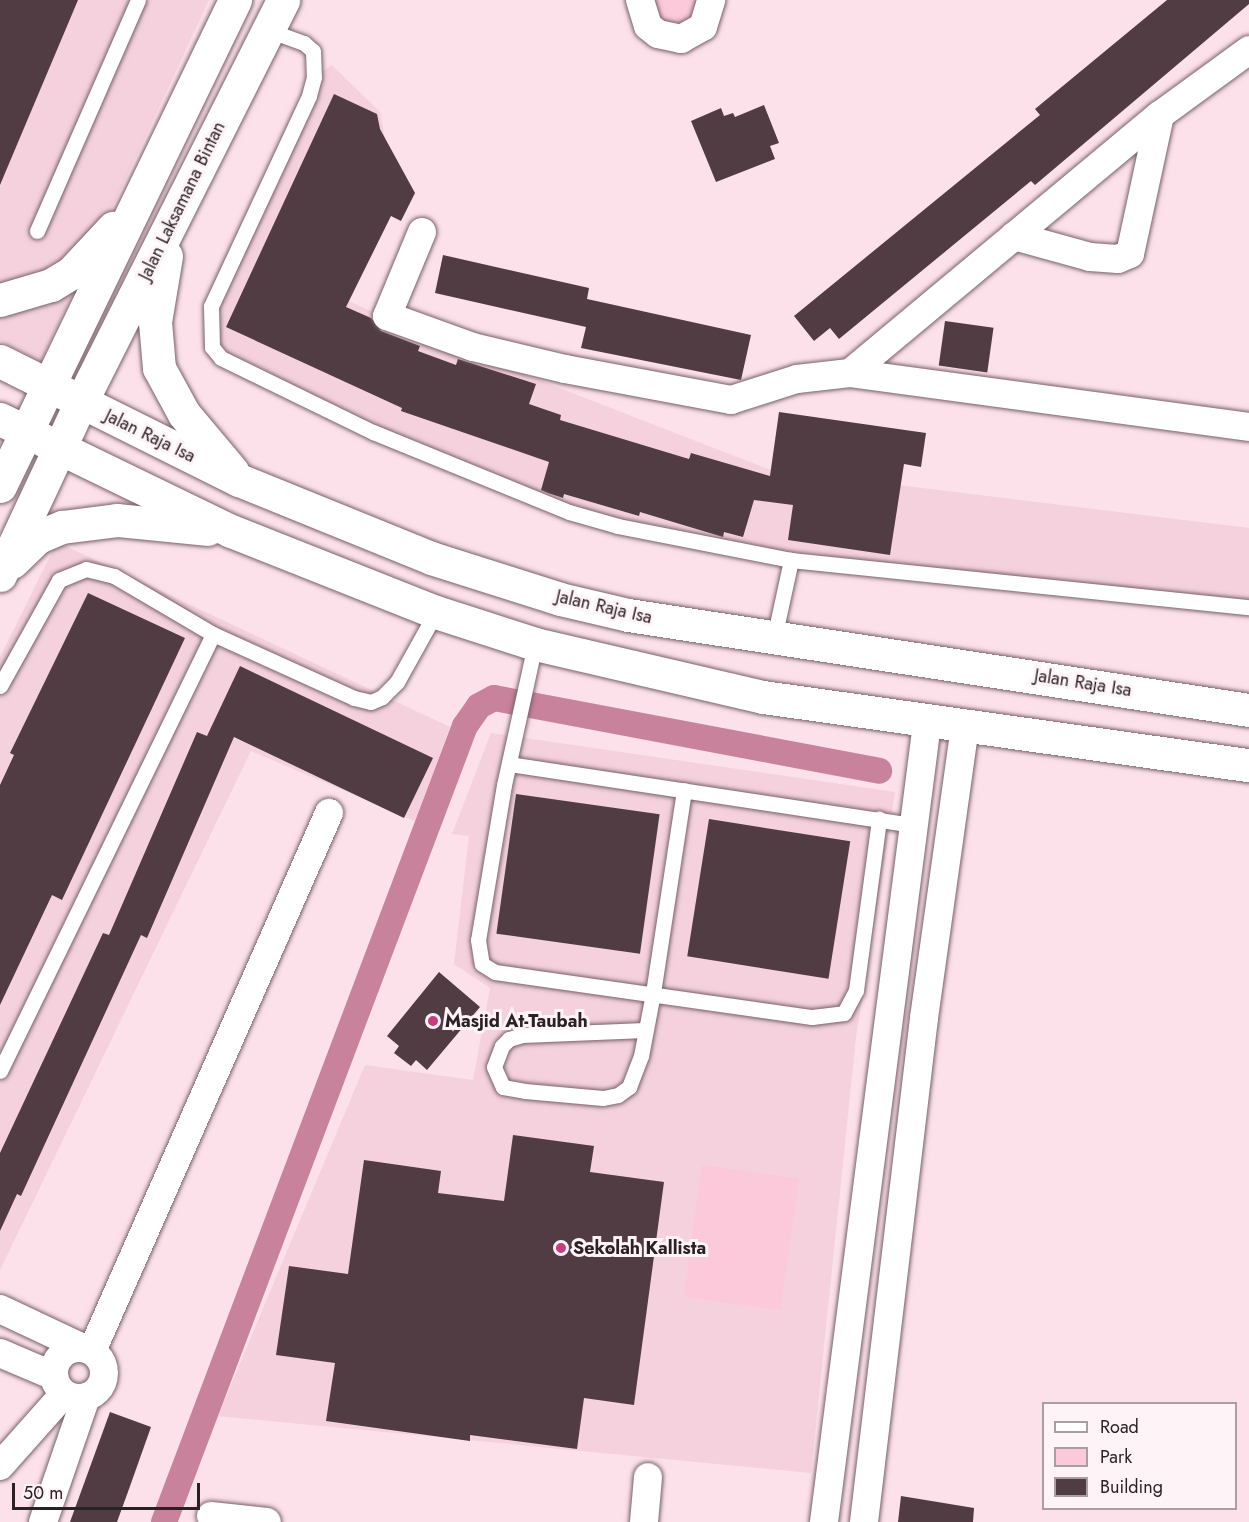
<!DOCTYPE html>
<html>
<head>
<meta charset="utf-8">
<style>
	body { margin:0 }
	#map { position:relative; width:1249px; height:1522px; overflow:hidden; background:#fce1ea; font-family:Jost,sans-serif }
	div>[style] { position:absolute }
	.built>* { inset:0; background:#f4d1dd }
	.green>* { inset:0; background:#fbc9da; transform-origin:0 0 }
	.canal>* { height:26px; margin:-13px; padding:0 13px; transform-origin:13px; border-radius:13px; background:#c9829c }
	.building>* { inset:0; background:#513c43; transform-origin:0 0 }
	.roads { filter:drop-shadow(0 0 2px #786168) drop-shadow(0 0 2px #786168) }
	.lane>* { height:15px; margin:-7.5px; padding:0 7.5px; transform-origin:7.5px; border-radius:7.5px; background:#fff }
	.street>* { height:28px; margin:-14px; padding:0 14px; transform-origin:14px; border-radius:14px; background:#fff }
	.street>.ring { margin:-14px; padding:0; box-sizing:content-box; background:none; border:28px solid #fff; border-radius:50% }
	.secondary>* { height:33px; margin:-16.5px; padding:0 16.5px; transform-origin:16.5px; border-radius:16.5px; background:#fff }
	.dots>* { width:16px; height:16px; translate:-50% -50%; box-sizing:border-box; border:3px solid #fef3f7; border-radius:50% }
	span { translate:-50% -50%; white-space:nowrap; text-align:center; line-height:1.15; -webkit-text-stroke:6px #fef3f7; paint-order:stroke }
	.street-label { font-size:18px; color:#2a2124 }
	.poi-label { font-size:18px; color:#2a2124; font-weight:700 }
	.left { translate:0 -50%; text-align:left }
	.legend { position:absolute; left:1042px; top:1402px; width:195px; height:108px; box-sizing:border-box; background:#fef3f7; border:2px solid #a99fa3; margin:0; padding:8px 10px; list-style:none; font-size:18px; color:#2a2124 }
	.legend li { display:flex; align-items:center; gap:12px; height:30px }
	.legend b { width:30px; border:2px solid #a99fa3 }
	.scale { position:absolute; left:12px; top:1483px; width:188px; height:27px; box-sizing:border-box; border:3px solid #2a2124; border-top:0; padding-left:8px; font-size:18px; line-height:21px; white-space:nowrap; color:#2a2124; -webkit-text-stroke:4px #fef3f7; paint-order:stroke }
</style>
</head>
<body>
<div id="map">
	<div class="built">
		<div style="clip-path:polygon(0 0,209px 0,41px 361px,0 341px)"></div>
		<div style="clip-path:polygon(332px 65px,380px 112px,385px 139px,315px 286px,436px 340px,768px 469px,1249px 528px,1249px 607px,791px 560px,569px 512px,221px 358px,208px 321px,314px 77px)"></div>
		<div style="clip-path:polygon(57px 542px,450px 727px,415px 821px,251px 751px,0 1270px,0 657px)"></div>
		<div style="clip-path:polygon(491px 733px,895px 792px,856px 1037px,811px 1473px,218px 1416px,365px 1065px,473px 1080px,490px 988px,454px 964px,469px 836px,452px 834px)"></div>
	</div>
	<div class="green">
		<div style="clip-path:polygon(652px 0,698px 0,695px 17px,682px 27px,659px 22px)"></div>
		<div style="left:702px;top:1165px;width:98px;height:133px;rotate:8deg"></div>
	</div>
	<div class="canal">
		<div style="left:164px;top:1522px;width:851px;rotate:-69.29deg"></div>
		<div style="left:465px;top:726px;width:24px;rotate:-55deg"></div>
		<div style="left:479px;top:706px;width:17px;rotate:-28deg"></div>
		<div style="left:494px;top:698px;width:392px;rotate:10.7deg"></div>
	</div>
	<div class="building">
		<div style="clip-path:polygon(0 0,78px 0,0 185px)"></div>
		<div style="clip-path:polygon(1167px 0,1249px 0,1249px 4px,1035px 185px,1031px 181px,839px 339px,830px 328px,814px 341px,794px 316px,1040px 115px,1035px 109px)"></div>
		<div style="clip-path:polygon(334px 94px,377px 114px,380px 129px,415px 193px,401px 221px,391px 216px,346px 307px,371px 318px,381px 331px,420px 346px,418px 351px,456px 365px,458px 359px,536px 384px,529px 404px,561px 415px,560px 420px,689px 459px,691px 453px,770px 476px,779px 412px,926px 433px,921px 467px,904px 464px,890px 555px,788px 540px,793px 505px,754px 500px,743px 537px,724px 532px,723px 537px,640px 512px,639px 516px,564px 494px,563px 498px,548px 493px,541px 490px,549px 462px,401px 411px,402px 408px,226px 327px)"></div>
		<div style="clip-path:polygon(764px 105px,779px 143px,770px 146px,775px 159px,716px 182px,691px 121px,721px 108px,724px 116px,733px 113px,735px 117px)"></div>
		<div style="clip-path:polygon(443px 255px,589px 288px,587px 299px,751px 335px,741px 380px,581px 348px,586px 327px,435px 293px)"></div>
		<div style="left:945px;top:321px;width:49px;height:45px;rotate:8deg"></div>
		<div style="clip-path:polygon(88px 593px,185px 638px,62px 900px,52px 895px,0 1005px,0 785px,14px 755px,10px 753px)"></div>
		<div style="clip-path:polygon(240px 666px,433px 758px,404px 818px,234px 737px,147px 938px,141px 935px,21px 1196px,17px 1194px,0 1231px,0 1153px,103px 933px,109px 935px,197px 732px,207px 736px)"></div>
		<div style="left:516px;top:794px;width:145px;height:141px;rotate:8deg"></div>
		<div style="left:709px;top:819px;width:143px;height:139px;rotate:9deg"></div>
		<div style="clip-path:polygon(439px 972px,480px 1007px,427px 1070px,416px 1060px,411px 1066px,394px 1053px,399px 1046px,387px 1036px)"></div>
		<div style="clip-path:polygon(513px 1135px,594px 1146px,590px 1172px,664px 1182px,634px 1405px,584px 1398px,577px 1449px,470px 1435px,470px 1441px,326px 1421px,335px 1363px,276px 1355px,289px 1266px,348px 1274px,364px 1160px,441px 1171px,438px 1193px,504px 1201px)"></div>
		<div style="clip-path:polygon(110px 1412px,151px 1427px,129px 1489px,117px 1522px,70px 1522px)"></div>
		<div style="clip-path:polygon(901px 1496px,974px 1508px,973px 1522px,898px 1522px)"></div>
	</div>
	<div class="roads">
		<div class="lane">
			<div style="left:268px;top:30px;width:38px;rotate:20deg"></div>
			<div style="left:304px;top:43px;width:12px;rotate:42deg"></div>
			<div style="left:313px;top:51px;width:26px;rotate:88deg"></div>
			<div style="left:314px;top:77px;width:20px;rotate:105deg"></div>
			<div style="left:309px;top:96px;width:232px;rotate:115deg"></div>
			<div style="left:211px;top:306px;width:41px;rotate:88.6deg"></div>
			<div style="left:212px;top:347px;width:14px;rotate:51deg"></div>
			<div style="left:221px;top:358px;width:169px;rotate:26deg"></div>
			<div style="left:373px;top:432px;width:212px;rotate:22.2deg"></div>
			<div style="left:569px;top:512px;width:51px;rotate:15.9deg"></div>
			<div style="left:618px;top:526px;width:176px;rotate:11.1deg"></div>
			<div style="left:791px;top:560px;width:460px;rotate:5.9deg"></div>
			<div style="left:37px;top:231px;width:252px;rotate:-66.4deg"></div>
			<div style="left:774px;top:638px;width:80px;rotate:-77.7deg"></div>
			<div style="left:535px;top:644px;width:144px;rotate:102.4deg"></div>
			<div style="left:504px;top:785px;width:157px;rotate:99.5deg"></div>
			<div style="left:478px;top:940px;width:24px;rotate:81deg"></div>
			<div style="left:482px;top:964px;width:15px;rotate:32deg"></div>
			<div style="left:495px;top:972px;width:320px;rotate:8.1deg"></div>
			<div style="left:812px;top:1017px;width:32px;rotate:-7deg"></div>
			<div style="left:844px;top:1013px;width:26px;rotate:-62deg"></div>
			<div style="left:856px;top:990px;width:173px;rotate:-82.3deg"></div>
			<div style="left:0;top:686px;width:121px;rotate:-60.9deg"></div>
			<div style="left:59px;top:580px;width:29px;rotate:-22deg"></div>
			<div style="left:86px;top:569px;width:29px;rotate:14deg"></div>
			<div style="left:114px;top:576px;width:115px;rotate:30.4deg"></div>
			<div style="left:213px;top:634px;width:155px;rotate:24.4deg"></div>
			<div style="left:354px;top:698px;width:17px;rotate:13deg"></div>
			<div style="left:371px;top:702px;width:12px;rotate:-24deg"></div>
			<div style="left:382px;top:697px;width:21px;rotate:-45deg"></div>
			<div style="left:397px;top:682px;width:80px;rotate:-60.9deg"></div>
			<div style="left:509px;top:764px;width:410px;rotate:8.6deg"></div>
			<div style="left:645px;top:1030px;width:123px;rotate:177.7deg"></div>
			<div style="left:522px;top:1035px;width:14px;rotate:163deg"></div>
			<div style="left:509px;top:1039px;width:10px;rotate:135deg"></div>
			<div style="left:502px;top:1046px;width:22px;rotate:111deg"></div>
			<div style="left:494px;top:1067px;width:22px;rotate:66deg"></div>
			<div style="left:503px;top:1087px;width:22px;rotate:10deg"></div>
			<div style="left:525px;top:1091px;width:78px;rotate:5.1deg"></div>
			<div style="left:603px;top:1098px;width:15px;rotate:-11deg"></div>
			<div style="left:618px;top:1095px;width:14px;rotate:-36deg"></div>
			<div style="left:629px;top:1087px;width:33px;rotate:-69deg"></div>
			<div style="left:641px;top:1056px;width:64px;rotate:-79.2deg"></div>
			<div style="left:653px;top:993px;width:205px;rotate:-81.3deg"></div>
			<div style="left:0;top:1071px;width:486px;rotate:-64deg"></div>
		</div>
		<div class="street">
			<div style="left:640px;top:0;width:27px;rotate:73deg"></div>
			<div style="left:648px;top:26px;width:13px;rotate:39deg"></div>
			<div style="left:658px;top:34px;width:24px;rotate:12deg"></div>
			<div style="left:681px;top:39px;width:25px;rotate:-29deg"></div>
			<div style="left:703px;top:27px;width:28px;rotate:-73deg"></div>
			<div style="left:422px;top:232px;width:91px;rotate:112.6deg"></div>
			<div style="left:387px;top:316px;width:91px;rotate:19.8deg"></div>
			<div style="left:473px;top:347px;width:95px;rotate:13.4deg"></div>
			<div style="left:565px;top:369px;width:169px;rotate:10.6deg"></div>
			<div style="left:731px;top:400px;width:69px;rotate:-17.7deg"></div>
			<div style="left:797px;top:379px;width:53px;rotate:-6.5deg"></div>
			<div style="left:850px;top:373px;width:403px;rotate:7.7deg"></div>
			<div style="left:1014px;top:236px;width:79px;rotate:15.4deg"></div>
			<div style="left:1090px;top:257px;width:28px;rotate:4deg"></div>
			<div style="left:1118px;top:259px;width:13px;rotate:-23deg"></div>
			<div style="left:1130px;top:254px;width:142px;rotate:-77.8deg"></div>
			<div style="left:850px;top:373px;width:403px;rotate:-39.8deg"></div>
			<div style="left:1160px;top:115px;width:110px;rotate:-36.1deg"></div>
			<div style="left:0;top:1309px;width:92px;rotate:25.2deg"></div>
			<div class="ring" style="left:54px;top:1348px;width:22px;height:22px"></div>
			<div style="left:92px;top:1351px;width:588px;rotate:-66.23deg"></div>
			<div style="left:0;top:1353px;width:59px;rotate:23.1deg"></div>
			<div style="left:0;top:1466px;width:96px;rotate:-48.4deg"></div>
			<div style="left:211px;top:1516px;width:56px;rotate:6.1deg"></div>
			<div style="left:43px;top:1522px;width:132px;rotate:-71deg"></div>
			<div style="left:644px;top:1522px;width:45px;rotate:-84.9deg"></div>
			<div style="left:824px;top:1522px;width:806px;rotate:-82.65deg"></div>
			<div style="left:864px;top:1522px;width:508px;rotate:-83.21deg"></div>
			<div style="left:924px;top:1018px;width:293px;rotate:-82deg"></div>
		</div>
		<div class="secondary">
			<div style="left:166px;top:256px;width:67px;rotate:99.5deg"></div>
			<div style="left:155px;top:322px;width:46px;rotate:85deg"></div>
			<div style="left:159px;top:368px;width:52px;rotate:61.5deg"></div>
			<div style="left:184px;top:414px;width:75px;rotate:49.9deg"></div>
			<div style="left:0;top:300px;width:53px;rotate:-16.4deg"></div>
			<div style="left:51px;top:285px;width:23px;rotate:-31deg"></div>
			<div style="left:71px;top:273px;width:62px;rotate:-47deg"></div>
			<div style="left:0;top:361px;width:267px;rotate:26.5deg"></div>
			<div style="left:239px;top:480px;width:207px;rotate:22.1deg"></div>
			<div style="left:431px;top:558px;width:135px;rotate:17.6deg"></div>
			<div style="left:560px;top:599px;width:70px;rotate:13.2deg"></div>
			<div style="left:628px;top:615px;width:628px;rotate:8.7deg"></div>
			<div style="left:0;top:419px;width:257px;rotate:25.9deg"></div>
			<div style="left:231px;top:531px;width:220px;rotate:21.6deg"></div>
			<div style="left:436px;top:612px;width:104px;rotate:17.9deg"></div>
			<div style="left:535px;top:644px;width:234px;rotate:13.1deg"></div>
			<div style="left:763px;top:697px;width:491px;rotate:8deg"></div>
			<div style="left:0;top:486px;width:540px;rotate:-64.19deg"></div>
			<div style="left:12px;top:562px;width:36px;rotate:-44deg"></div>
			<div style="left:38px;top:537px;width:26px;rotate:-23deg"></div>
			<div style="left:62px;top:527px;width:55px;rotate:-7.3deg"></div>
			<div style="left:117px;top:520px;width:91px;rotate:5.6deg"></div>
			<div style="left:0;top:575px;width:191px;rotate:-64.9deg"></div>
			<div style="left:81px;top:402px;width:450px;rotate:-63.3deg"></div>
		</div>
	</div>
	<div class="dots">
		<div style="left:433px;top:1021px;background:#c43d7c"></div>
		<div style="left:561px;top:1248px;background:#c43d7c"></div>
	</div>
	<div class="street-label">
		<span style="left:182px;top:201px;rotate:-64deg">Jalan Laksamana Bintan</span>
		<span style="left:150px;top:436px;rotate:26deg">Jalan Raja Isa</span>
		<span style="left:604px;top:607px;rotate:13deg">Jalan Raja Isa</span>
		<span style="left:1083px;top:683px;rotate:9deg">Jalan Raja Isa</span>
	</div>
	<div class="poi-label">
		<span class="left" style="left:445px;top:1021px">Masjid At-Taubah</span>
		<span class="left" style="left:573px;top:1248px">Sekolah Kallista</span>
	</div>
	<ul class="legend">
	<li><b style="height:8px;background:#fff"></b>Road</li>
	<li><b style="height:16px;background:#fbc9da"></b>Park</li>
	<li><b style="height:16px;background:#513c43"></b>Building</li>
	</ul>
	<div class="scale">50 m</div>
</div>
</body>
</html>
